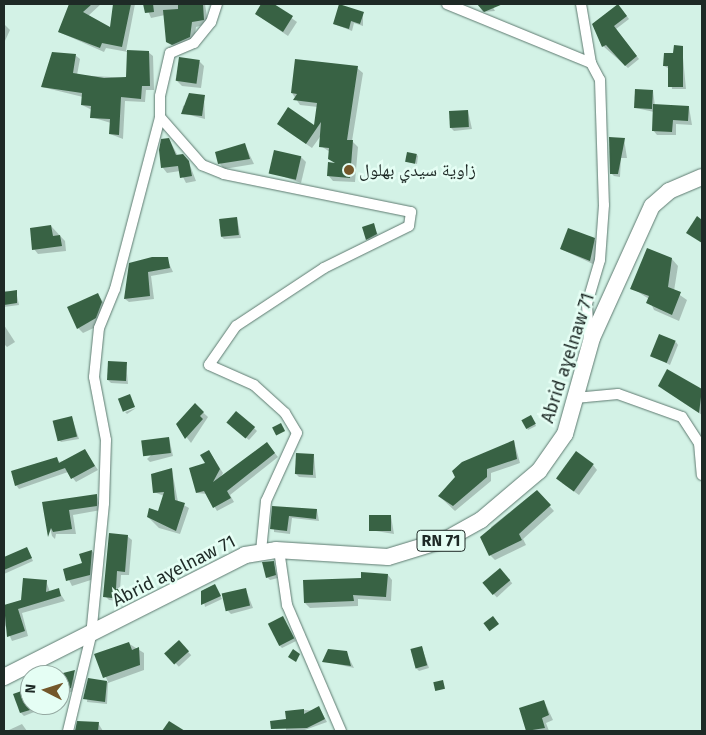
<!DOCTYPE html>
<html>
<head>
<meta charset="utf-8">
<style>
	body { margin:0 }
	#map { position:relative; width:706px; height:735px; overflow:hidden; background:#d3f2e6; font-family:"Fira Sans","Noto Naskh Arabic",sans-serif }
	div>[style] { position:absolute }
	.shadow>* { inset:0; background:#0003; transform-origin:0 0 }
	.building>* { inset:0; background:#386244; transform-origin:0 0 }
	.roads { filter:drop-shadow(0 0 1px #5e7a70) drop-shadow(0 0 1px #5e7a70) }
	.street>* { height:10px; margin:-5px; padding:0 5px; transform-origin:5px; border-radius:5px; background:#fff }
	.primary>* { height:16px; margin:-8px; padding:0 8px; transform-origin:8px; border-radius:8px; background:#fff }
	.dots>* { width:14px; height:14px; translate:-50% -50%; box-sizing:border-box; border:2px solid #e5fef4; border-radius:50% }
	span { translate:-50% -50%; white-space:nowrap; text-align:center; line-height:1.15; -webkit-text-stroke:5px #e5fef4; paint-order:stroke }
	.shield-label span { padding:1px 4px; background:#e5fef4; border:1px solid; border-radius:4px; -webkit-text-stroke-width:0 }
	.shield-label { font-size:16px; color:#1e2a26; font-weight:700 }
	.poi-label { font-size:18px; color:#1e2a26 }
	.left { translate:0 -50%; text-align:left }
	.street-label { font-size:18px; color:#1e2a26 }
	.frame { position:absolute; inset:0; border:5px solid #1e2a26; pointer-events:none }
	.north { position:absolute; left:20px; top:665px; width:50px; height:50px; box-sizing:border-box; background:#e5fef4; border:1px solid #95a9a2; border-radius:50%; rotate:275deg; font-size:14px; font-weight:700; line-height:20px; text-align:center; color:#1e2a26 }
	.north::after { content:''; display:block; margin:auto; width:18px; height:22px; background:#74572a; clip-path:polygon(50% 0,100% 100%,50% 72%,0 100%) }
</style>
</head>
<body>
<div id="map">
	<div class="shadow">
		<div style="clip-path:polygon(70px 4px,101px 4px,88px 16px,111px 29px,114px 4px,135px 4px,126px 51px,148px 52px,153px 56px,154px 90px,146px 90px,145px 102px,125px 101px,123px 139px,110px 134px,111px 123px,91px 117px,92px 110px,82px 105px,83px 97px,42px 87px,75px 55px,80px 59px,77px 75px,128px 78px,128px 52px,106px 48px,104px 52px,59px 32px)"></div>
		<div style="clip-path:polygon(145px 4px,205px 4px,208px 24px,196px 27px,194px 42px,178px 49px,167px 41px,165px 15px,151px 18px)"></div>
		<div style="clip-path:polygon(263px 4px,272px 4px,297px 22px,288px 36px,256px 14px)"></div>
		<div style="clip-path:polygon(478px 4px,491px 4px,495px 11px,483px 12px)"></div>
		<div style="clip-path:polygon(621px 8px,629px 19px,616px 29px,639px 59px,628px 68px,603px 46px,594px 24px)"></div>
		<div style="clip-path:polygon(363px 13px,363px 26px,354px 23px,352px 31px,334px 24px)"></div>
		<div style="clip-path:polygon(4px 24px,10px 30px,4px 43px)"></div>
		<div style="clip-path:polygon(682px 47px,686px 89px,672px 89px,670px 69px,664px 66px)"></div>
		<div style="clip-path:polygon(199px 61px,204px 66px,201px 88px,182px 86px,177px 81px)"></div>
		<div style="clip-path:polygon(357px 68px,363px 73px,352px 141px,358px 147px,355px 182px,333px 181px,328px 175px,336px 165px,330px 152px,321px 146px,322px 134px,312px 148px,284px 129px,315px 128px,318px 107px,300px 105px,292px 93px)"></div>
		<div style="clip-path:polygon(653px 91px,655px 106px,689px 107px,692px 125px,676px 124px,676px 135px,657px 135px,653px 130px,654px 112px,636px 108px)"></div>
		<div style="clip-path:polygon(204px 96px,205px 119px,182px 113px,183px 106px)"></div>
		<div style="clip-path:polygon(468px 111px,472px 129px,454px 131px,451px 128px)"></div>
		<div style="clip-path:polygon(169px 139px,178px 156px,188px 160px,196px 181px,186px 183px,180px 171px,167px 173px,163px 168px,163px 140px)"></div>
		<div style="clip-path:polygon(624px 139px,627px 158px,621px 158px,620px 177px,614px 176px,611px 173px)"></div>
		<div style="clip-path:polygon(245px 145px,254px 164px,224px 169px,220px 164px)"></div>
		<div style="clip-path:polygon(418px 156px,417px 164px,408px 162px,417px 155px)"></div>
		<div style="clip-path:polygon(301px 157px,306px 162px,301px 183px,271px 172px)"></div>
		<div style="clip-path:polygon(237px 218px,241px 238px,224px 239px,221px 236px)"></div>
		<div style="clip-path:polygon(373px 224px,379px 237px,370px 242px,367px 239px)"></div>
		<div style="clip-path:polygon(51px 226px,65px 241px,66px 251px,38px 254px,34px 249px)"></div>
		<div style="clip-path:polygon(594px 239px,599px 244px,595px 265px,561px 249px)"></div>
		<div style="clip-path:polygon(167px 259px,173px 272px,151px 276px,154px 299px,129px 302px,125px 299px,130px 264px)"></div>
		<div style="clip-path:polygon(672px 259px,678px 266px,674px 291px,687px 300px,679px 321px,654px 310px,649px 299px,632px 288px)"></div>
		<div style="clip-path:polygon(4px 291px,16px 291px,19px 305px,4px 307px)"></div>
		<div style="clip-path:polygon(98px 294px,106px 307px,98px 326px,83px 333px,78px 328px)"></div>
		<div style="clip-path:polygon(4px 325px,15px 342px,7px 347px,4px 344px)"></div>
		<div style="clip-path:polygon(676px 342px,678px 345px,670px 365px,652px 356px)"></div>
		<div style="clip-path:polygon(126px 363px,128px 384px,111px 383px,108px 380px)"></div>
		<div style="clip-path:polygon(668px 371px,702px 390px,702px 415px,663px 389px)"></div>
		<div style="clip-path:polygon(195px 405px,208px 417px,191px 443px,177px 425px)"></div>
		<div style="clip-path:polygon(136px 408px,127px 414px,125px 412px)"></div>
		<div style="clip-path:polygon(532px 417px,536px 426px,528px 430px,523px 420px)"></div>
		<div style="clip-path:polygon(72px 418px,79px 439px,61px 442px,58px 439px)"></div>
		<div style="clip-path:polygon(231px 426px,254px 428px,257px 431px,249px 440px)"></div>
		<div style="clip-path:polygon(169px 438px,173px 456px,150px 462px,147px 459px)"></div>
		<div style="clip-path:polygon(514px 441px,520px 463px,491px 473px,491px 481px,455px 511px,439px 496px)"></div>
		<div style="clip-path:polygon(270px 447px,278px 457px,230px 495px,234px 502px,217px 511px,207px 494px,197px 493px,209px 451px,223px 473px,220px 478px)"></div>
		<div style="clip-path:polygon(86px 452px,98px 470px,76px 482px,68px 472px,19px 489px,16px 485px,56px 459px,60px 462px)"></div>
		<div style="clip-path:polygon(314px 456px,316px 478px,299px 477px,296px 474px)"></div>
		<div style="clip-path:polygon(593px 465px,597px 470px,579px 495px,562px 483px)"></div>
		<div style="clip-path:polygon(172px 470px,178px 502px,189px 508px,180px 534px,159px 528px,148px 517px,159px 513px,164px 496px,154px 492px)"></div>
		<div style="clip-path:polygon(536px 491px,554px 511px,523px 539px,526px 545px,495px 560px,490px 555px,491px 527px)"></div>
		<div style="clip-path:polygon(97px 495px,101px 510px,73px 515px,76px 534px,56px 534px,55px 539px,52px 536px,44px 503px)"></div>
		<div style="clip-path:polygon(274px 507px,317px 510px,319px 521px,292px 518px,290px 534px,274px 532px)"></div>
		<div style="clip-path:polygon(391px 516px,394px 534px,370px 530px)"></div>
		<div style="clip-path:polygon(127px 536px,132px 540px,129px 575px,121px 575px,120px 590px,125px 595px,125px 602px,109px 600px,105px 596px)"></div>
		<div style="clip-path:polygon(27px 548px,33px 561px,4px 574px,4px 558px)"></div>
		<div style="clip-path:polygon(92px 551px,97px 556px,94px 579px,72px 586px,64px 570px,83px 564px,80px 555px)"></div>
		<div style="clip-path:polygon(273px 562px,278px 578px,270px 580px,267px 577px)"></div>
		<div style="left:500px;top:570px;width:18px;height:21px;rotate:47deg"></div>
		<div style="clip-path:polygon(388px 575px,392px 580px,391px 601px,358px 599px,358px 606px,310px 608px,305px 603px,362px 579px)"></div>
		<div style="clip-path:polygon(46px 581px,50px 592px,58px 590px,65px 601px,22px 613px,28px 636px,12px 641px,4px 623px,4px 606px,22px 600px)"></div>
		<div style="clip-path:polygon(215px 586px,222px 599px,205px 607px,202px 592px)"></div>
		<div style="clip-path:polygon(246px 590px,253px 608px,231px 614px,228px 611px)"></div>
		<div style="clip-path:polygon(283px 618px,296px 641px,282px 648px,279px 645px)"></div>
		<div style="left:179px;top:642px;width:18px;height:17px;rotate:47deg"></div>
		<div style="clip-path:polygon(128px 643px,144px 653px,144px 670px,108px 683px,107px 704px,87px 702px,89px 680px,108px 682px,96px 655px)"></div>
		<div style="clip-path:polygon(422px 648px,429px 668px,419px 671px,416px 668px)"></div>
		<div style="clip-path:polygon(346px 652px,354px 668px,323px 661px)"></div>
		<div style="clip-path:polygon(74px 671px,74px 691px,68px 693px,65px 690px)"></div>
		<div style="clip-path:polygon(30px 689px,30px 705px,42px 709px,24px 716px,21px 713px)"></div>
		<div style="clip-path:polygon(544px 701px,553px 720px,546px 723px,549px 731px,528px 731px,520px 709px)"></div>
		<div style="clip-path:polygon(303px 710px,321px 711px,327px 722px,302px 731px,286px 731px,286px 712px)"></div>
		<div style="clip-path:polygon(78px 723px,98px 723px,103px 731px,77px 731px)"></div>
		<div style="clip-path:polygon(22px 724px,27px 731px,9px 731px,9px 730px)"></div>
	</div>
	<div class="building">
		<div style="clip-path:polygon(69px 4px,92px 4px,83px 12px,110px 27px,113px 4px,131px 4px,122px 47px,102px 43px,100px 48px,58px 32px)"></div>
		<div style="clip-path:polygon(143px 4px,153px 4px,154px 12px,145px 13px)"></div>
		<div style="clip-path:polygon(178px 4px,203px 4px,204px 20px,192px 22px,190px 37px,172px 45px,166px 42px,163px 10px,178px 9px)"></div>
		<div style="clip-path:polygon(261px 4px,274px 4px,293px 16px,283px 32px,255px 14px)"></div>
		<div style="clip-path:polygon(339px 4px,364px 12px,360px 24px,351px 21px,349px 29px,333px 24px)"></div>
		<div style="clip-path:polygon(477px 4px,503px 4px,484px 12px)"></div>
		<div style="clip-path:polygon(618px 4px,627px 16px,614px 26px,637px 56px,625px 66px,606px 45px,602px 47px,592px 24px)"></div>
		<div style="clip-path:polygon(674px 45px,683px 46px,683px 87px,668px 87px,668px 66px,663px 66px,664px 53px,673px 53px)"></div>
		<div style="clip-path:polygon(127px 50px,149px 51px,150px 86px,142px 86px,141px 99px,121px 97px,119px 135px,109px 134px,110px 119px,90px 118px,91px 106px,81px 105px,82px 93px,41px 87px,52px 52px,76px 54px,73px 73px,104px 78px,126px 77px)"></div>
		<div style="left:179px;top:57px;width:21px;height:24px;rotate:8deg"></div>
		<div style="clip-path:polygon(295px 59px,358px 66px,347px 140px,353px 140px,350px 178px,327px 176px,328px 162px,335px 163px,328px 159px,329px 148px,319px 147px,321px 122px,306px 144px,277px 124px,288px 107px,314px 125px,317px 103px,293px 100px,297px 94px,291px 93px)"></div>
		<div style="left:635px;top:89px;width:18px;height:19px;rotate:3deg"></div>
		<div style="clip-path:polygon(189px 93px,205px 95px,202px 116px,181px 114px)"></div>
		<div style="clip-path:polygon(653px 104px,689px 106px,688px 121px,673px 120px,672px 132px,652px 131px)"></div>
		<div style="left:468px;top:110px;width:17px;height:19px;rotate:87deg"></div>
		<div style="clip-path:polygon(609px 137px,625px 138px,618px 174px,610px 174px)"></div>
		<div style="clip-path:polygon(169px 138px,176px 155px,183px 154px,189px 161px,192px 176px,180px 178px,178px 166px,161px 168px,159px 150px,161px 139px)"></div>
		<div style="clip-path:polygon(245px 143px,250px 159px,218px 164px,215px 152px)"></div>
		<div style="left:274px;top:150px;width:28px;height:24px;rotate:13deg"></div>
		<div style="left:407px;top:152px;width:10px;height:10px;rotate:11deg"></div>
		<div style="clip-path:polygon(697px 216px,702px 220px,702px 243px,686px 233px)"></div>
		<div style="left:237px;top:217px;width:18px;height:18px;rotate:84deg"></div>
		<div style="clip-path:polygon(374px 223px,377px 234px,366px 240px,362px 227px)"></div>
		<div style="clip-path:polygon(51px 225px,53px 236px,60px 235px,62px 246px,32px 250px,30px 228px)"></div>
		<div style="clip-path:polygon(568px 228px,595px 238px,590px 261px,560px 249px)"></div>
		<div style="clip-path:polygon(647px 248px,672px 258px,668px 287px,681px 292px,672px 315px,646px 303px,649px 296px,630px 289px)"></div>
		<div style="clip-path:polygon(152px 257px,168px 257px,170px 268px,148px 272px,150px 296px,124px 299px,129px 263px)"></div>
		<div style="clip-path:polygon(17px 290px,17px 303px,4px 305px,4px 292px)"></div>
		<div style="clip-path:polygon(98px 293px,102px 302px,96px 318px,77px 329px,67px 307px)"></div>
		<div style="left:659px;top:334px;width:18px;height:24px;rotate:22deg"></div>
		<div style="left:108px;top:361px;width:19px;height:19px;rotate:3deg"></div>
		<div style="clip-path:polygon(667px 369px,702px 389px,699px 413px,658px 386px)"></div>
		<div style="left:130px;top:394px;width:14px;height:13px;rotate:69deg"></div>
		<div style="clip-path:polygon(195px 403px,204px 412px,200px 416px,203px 419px,185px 439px,176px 424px)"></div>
		<div style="left:236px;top:411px;width:25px;height:15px;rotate:40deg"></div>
		<div style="left:531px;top:415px;width:10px;height:11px;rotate:61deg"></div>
		<div style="left:72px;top:416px;width:21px;height:20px;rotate:76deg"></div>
		<div style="left:281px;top:423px;width:9px;height:10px;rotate:63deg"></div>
		<div style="left:169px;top:437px;width:16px;height:28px;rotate:83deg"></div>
		<div style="clip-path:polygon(514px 440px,517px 459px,487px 469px,487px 477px,453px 506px,438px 496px,455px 477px,452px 471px,462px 462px)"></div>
		<div style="clip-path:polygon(267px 442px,275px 453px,227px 491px,231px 498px,213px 508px,204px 491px,196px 493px,189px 468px,205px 463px,200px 455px,209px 450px,220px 469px,213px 482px)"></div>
		<div style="clip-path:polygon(85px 449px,95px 466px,71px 479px,65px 468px,15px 486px,11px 471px,57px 457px,59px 463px)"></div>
		<div style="left:576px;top:451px;width:22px;height:34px;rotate:36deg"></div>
		<div style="left:296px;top:453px;width:18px;height:21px;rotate:3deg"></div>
		<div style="clip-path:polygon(172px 468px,175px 500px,185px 503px,176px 531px,147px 517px,149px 508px,158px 511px,164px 492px,153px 493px,151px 474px)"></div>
		<div style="clip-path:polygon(537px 490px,551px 505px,519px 534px,522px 540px,489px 556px,480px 537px)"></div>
		<div style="clip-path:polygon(97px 494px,97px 506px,69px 510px,72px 529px,53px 532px,51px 528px,48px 537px,42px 502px)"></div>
		<div style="clip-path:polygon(272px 506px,317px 509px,316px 519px,289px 516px,287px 531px,270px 529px)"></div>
		<div style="left:369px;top:515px;width:22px;height:16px"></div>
		<div style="clip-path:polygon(109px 533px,128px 535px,125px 572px,117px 571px,116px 589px,122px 589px,121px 599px,103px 597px)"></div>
		<div style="clip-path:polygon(27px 547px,32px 558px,4px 570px,4px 557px)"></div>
		<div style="clip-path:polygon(92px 550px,90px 575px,66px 581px,63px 569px,82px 563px,79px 554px)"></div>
		<div style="clip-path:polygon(274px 561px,276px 575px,266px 578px,262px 562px)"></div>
		<div style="left:500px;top:568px;width:16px;height:23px;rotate:50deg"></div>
		<div style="clip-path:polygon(361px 572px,388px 574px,386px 597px,353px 595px,354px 601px,304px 603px,303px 580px,361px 578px)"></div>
		<div style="clip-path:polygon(23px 578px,47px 580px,46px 592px,59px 588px,61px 596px,18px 609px,25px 631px,7px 637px,4px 605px,21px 600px)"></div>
		<div style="clip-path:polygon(215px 584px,221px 596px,201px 605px,201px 591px)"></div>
		<div style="left:246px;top:588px;width:18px;height:25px;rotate:77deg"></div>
		<div style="left:283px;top:616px;width:25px;height:17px;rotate:63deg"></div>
		<div style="left:493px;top:616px;width:10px;height:12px;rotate:53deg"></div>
		<div style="left:179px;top:640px;width:15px;height:20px;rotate:48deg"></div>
		<div style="clip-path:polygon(129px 642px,132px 650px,139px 647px,140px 665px,103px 678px,94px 654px)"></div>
		<div style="left:422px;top:646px;width:20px;height:12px;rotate:75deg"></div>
		<div style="clip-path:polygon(293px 649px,300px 654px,296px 662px,288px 657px)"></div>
		<div style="clip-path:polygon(328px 649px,347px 651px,351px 666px,322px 662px)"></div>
		<div style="clip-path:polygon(75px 670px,71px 688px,64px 690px,59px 674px)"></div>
		<div style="clip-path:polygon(88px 678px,107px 681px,105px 702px,83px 699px)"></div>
		<div style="left:443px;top:680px;width:9px;height:10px;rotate:77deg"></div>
		<div style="clip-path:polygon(30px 688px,30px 710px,20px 713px,13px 694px)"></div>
		<div style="clip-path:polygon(544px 700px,549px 715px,542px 718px,545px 728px,526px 731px,519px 708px)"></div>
		<div style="clip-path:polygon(319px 706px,325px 719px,307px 728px,271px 729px,270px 721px,286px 719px,285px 711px,304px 709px,304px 714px)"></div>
		<div style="clip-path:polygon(77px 721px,99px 722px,98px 731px,75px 731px)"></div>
		<div style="clip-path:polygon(169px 721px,185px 731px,162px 731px)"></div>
	</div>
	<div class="roads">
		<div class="street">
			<div style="left:217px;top:4px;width:19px;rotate:108deg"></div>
			<div style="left:211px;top:22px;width:27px;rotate:129deg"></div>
			<div style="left:194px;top:43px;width:26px;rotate:157deg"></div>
			<div style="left:170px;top:53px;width:44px;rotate:103.1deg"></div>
			<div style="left:160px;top:96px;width:21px;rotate:90deg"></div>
			<div style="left:160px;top:117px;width:64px;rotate:48.8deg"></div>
			<div style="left:202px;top:165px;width:24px;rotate:22deg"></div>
			<div style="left:224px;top:174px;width:191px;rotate:11.5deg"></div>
			<div style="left:411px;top:212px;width:14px;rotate:98deg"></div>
			<div style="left:409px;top:226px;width:95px;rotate:153.7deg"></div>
			<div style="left:324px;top:268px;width:105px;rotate:146.6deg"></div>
			<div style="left:236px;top:326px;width:47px;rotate:124.7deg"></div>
			<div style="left:209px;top:365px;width:49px;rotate:24deg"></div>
			<div style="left:254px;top:385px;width:42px;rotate:42.1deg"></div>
			<div style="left:285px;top:413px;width:23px;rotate:59deg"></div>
			<div style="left:297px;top:433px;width:75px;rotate:114.5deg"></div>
			<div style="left:266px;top:501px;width:50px;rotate:95.7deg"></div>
			<div style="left:447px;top:4px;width:156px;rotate:22.3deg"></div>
			<div style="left:591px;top:63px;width:19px;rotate:62deg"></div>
			<div style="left:600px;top:80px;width:125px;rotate:88.2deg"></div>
			<div style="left:604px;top:205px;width:55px;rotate:94.2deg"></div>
			<div style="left:600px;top:260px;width:46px;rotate:106.5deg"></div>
			<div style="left:587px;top:304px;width:36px;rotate:87deg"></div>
			<div style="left:581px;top:4px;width:60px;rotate:80.4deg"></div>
			<div style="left:575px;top:398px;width:43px;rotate:-5.3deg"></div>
			<div style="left:618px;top:394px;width:68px;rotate:19.8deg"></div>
			<div style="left:682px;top:417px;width:31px;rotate:57deg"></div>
			<div style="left:699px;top:443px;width:32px;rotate:85deg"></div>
			<div style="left:279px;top:550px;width:56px;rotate:81.7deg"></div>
			<div style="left:287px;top:605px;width:137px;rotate:66.8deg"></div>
			<div style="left:68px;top:731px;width:98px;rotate:-76.4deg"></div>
			<div style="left:91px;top:636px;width:134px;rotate:-84.4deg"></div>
			<div style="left:104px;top:503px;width:63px;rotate:-88.2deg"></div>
			<div style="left:106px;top:440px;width:64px;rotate:-100.8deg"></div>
			<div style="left:94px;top:377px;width:49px;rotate:-84.2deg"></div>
			<div style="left:99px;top:328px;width:42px;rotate:-67.7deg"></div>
			<div style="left:115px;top:289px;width:178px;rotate:-75.3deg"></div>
		</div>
		<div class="primary">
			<div style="left:4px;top:677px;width:270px;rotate:-26.8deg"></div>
			<div style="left:245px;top:555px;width:31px;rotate:-9deg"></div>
			<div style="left:276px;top:550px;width:112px;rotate:3.6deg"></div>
			<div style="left:388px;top:557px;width:62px;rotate:-17deg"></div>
			<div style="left:447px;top:539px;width:39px;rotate:-29deg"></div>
			<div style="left:481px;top:520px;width:76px;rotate:-40.2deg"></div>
			<div style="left:539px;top:471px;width:45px;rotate:-54.9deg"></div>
			<div style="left:565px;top:434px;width:100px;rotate:-74.3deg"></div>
			<div style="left:592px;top:338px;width:145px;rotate:-65.6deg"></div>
			<div style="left:652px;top:206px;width:23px;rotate:-41deg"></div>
			<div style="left:669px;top:191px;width:36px;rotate:-23deg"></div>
		</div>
	</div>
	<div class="dots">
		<div style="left:349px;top:170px;background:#74572a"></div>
	</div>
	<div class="shield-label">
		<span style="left:441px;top:541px">RN 71</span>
	</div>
	<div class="poi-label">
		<span class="left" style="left:359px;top:170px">زاوية سيدي بهلول</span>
	</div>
	<div class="street-label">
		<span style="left:568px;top:358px;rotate:-72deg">Abrid aɣelnaw 71</span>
		<span style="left:174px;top:571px;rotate:-27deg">Abrid aɣelnaw 71</span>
	</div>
	<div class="frame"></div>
	<div class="north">N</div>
</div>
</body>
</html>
